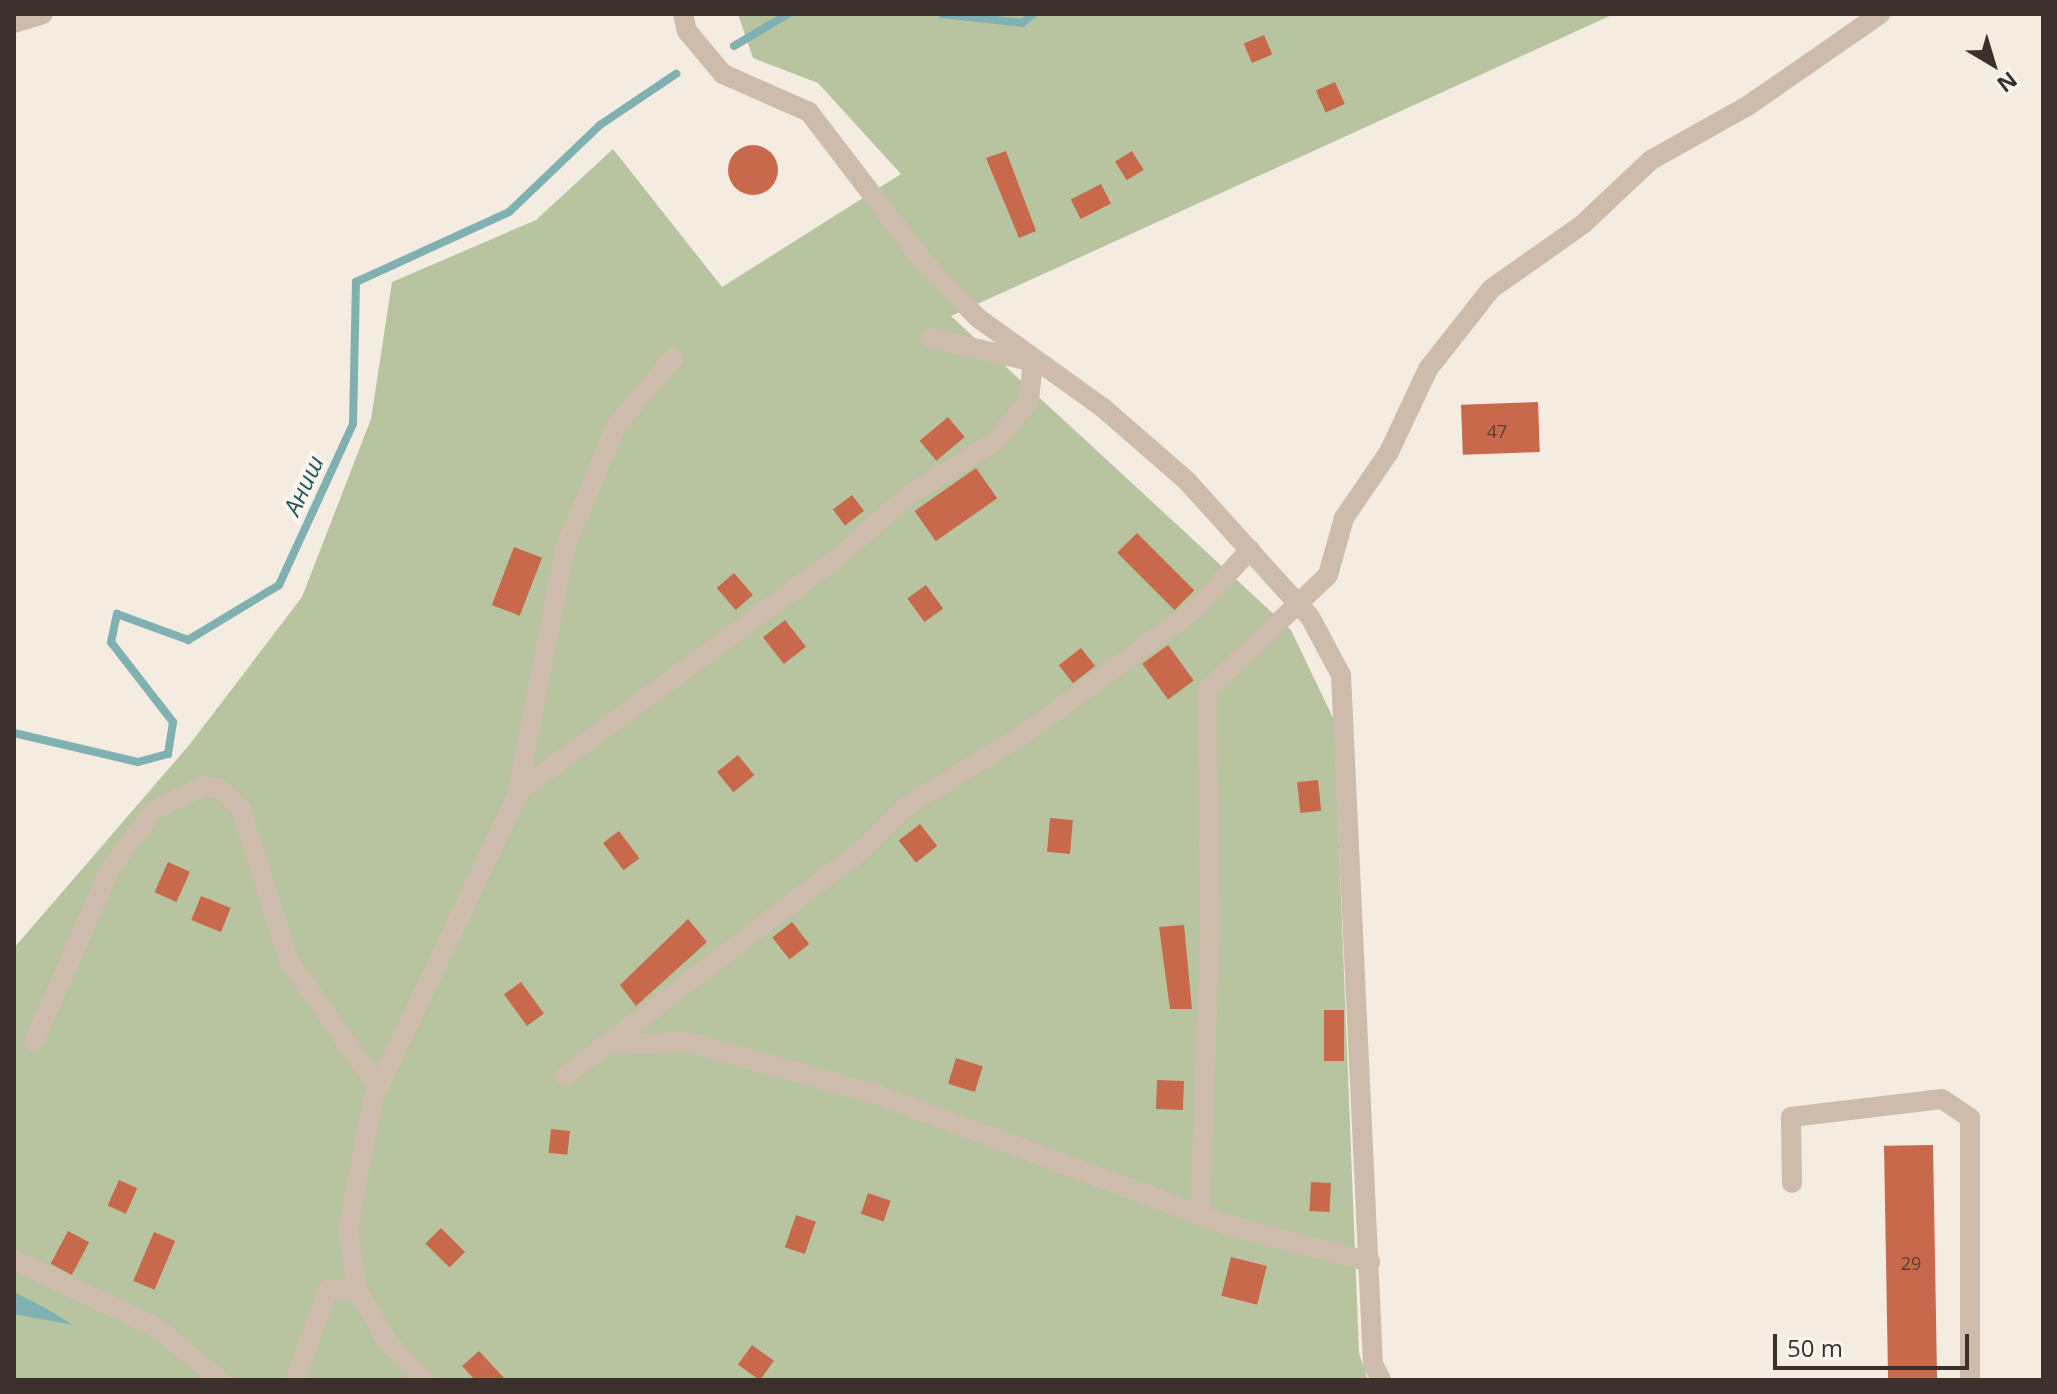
<!DOCTYPE html>
<html>
<head>
<meta charset="utf-8">
<style>
	body { margin:0 }
	#map { position:relative; width:2057px; height:1394px; overflow:hidden; background:#f4ebe1; font-family:"Open Sans",sans-serif }
	div>[style] { position:absolute }
	.green>* { inset:0; background:#b8c4a0 }
	.water>* { inset:0; background:#7fb0b2 }
	.stream>* { height:8px; margin:-4px; padding:0 4px; transform-origin:4px; border-radius:4px; background:#7fb0b2 }
	.building>* { inset:0; background:#c8694b; transform-origin:0 0 }
	.round { border-radius:50% }
	.minor>* { height:20px; margin:-10px; padding:0 10px; transform-origin:10px; border-radius:10px; background:#cdbbac }
	span { translate:-50% -50%; white-space:nowrap; text-align:center; line-height:1.15; -webkit-text-stroke:8px #fbf5ee; paint-order:stroke }
	.number-label { font-size:18px; color:#5e3e33 }
	.number-label span { -webkit-text-stroke-width:0 }
	.water-label { font-size:24px; color:#1f5a5e; font-style:italic }
	.frame { position:absolute; inset:0; border:16px solid #3b302b; pointer-events:none }
	.north { position:absolute; left:1953px; top:24px; width:80px; height:80px; -webkit-text-stroke:6px #fbf5ee; paint-order:stroke; rotate:142deg; font-size:22px; font-weight:700; line-height:32px; text-align:center; color:#3b302b }
	.north::after { content:''; display:block; margin:auto; width:28px; height:36px; background:#3b302b; clip-path:polygon(50% 0,100% 100%,50% 72%,0 100%) }
	.scale { position:absolute; left:1773px; top:1334px; width:196px; height:36px; box-sizing:border-box; border:4px solid #3b302b; border-top:0; padding-left:10px; font-size:24px; line-height:28px; white-space:nowrap; color:#3b302b; -webkit-text-stroke:6px #fbf5ee; paint-order:stroke }
</style>
</head>
<body>
<div id="map">
	<div class="green">
		<div style="clip-path:polygon(738px 14px,1614px 14px,951px 316px,1291px 630px,1334px 720px,1359px 1353px,1368px 1380px,14px 1380px,14px 948px,190px 744px,302px 597px,371px 419px,392px 282px,536px 220px,613px 149px,722px 287px,901px 174px,818px 83px,753px 58px)"></div>
	</div>
	<div class="water">
		<div style="clip-path:polygon(14px 1292px,49px 1310px,73px 1325px,14px 1314px)"></div>
	</div>
	<div class="stream">
		<div style="left:942px;top:14px;width:81px;rotate:6.4deg"></div>
		<div style="left:1022px;top:23px;width:14px;rotate:-39deg"></div>
		<div style="left:734px;top:46px;width:63px;rotate:-30.7deg"></div>
		<div style="left:14px;top:733px;width:127px;rotate:13.2deg"></div>
		<div style="left:138px;top:762px;width:31px;rotate:-15deg"></div>
		<div style="left:168px;top:754px;width:32px;rotate:-81deg"></div>
		<div style="left:173px;top:722px;width:101px;rotate:-127.8deg"></div>
		<div style="left:111px;top:642px;width:29px;rotate:-78deg"></div>
		<div style="left:117px;top:614px;width:76px;rotate:20.1deg"></div>
		<div style="left:188px;top:640px;width:106px;rotate:-31.1deg"></div>
		<div style="left:279px;top:585px;width:177px;rotate:-65.3deg"></div>
		<div style="left:353px;top:424px;width:142px;rotate:-88.8deg"></div>
		<div style="left:356px;top:282px;width:168px;rotate:-24.6deg"></div>
		<div style="left:509px;top:212px;width:126px;rotate:-43.7deg"></div>
		<div style="left:600px;top:125px;width:92px;rotate:-33.9deg"></div>
	</div>
	<div class="building">
		<div style="left:1264px;top:35px;width:21px;height:22px;rotate:67deg"></div>
		<div style="left:1335px;top:82px;width:24px;height:21px;rotate:66deg"></div>
		<div class="round" style="left:728px;top:145px;width:50px;height:50px"></div>
		<div style="clip-path:polygon(1006px 151px,1036px 231px,1019px 238px,986px 158px)"></div>
		<div style="left:1132px;top:151px;width:22px;height:20px;rotate:58deg"></div>
		<div style="left:1101px;top:184px;width:22px;height:34px;rotate:63deg"></div>
		<div style="left:1538px;top:402px;width:50px;height:77px;rotate:88deg"></div>
		<div style="left:948px;top:417px;width:26px;height:37px;rotate:50deg"></div>
		<div style="left:976px;top:468px;width:37px;height:75px;rotate:55deg"></div>
		<div style="left:852px;top:495px;width:20px;height:24px;rotate:53deg"></div>
		<div style="left:1137px;top:533px;width:81px;height:28px;rotate:45deg"></div>
		<div style="left:514px;top:547px;width:30px;height:62px;rotate:21deg"></div>
		<div style="left:734px;top:573px;width:29px;height:23px;rotate:49deg"></div>
		<div style="left:926px;top:585px;width:29px;height:23px;rotate:54deg"></div>
		<div style="left:785px;top:620px;width:34px;height:28px;rotate:52deg"></div>
		<div style="left:1168px;top:645px;width:44px;height:32px;rotate:54deg"></div>
		<div style="left:1081px;top:648px;width:23px;height:28px;rotate:52deg"></div>
		<div style="left:738px;top:755px;width:26px;height:27px;rotate:51deg"></div>
		<div style="left:1318px;top:780px;width:31px;height:21px;rotate:84deg"></div>
		<div style="left:1050px;top:818px;width:23px;height:34px;rotate:5deg"></div>
		<div style="left:920px;top:824px;width:28px;height:27px;rotate:52deg"></div>
		<div style="left:619px;top:831px;width:34px;height:20px;rotate:53deg"></div>
		<div style="left:168px;top:862px;width:24px;height:33px;rotate:24deg"></div>
		<div style="left:201px;top:896px;width:32px;height:26px;rotate:22deg"></div>
		<div style="clip-path:polygon(688px 919px,707px 942px,636px 1006px,620px 985px)"></div>
		<div style="left:792px;top:922px;width:28px;height:25px;rotate:52deg"></div>
		<div style="clip-path:polygon(1184px 925px,1192px 1009px,1170px 1009px,1159px 927px)"></div>
		<div style="left:521px;top:982px;width:39px;height:21px;rotate:54deg"></div>
		<div style="left:1324px;top:1010px;width:20px;height:51px"></div>
		<div style="left:956px;top:1058px;width:28px;height:27px;rotate:17deg"></div>
		<div style="left:1157px;top:1080px;width:27px;height:29px;rotate:2deg"></div>
		<div style="left:551px;top:1129px;width:19px;height:24px;rotate:6deg"></div>
		<div style="left:1933px;top:1145px;width:235px;height:49px;rotate:89deg"></div>
		<div style="left:119px;top:1180px;width:20px;height:28px;rotate:24deg"></div>
		<div style="left:1311px;top:1182px;width:20px;height:29px;rotate:3deg"></div>
		<div style="left:868px;top:1193px;width:24px;height:22px;rotate:19deg"></div>
		<div style="left:796px;top:1215px;width:21px;height:34px;rotate:19deg"></div>
		<div style="left:441px;top:1228px;width:34px;height:22px;rotate:45deg"></div>
		<div style="left:68px;top:1231px;width:24px;height:37px;rotate:28deg"></div>
		<div style="left:154px;top:1232px;width:23px;height:53px;rotate:23deg"></div>
		<div style="left:1231px;top:1257px;width:37px;height:40px;rotate:14deg"></div>
		<div style="left:752px;top:1345px;width:27px;height:24px;rotate:36deg"></div>
		<div style="clip-path:polygon(479px 1351px,506px 1380px,475px 1380px,462px 1366px)"></div>
	</div>
	<div class="minor">
		<div style="left:683px;top:14px;width:17px;rotate:77deg"></div>
		<div style="left:687px;top:31px;width:56px;rotate:50.1deg"></div>
		<div style="left:723px;top:74px;width:94px;rotate:23.8deg"></div>
		<div style="left:809px;top:112px;width:188px;rotate:52.6deg"></div>
		<div style="left:923px;top:261px;width:79px;rotate:46deg"></div>
		<div style="left:978px;top:318px;width:153px;rotate:35.7deg"></div>
		<div style="left:1102px;top:407px;width:113px;rotate:41deg"></div>
		<div style="left:1187px;top:481px;width:183px;rotate:47.9deg"></div>
		<div style="left:1310px;top:617px;width:66px;rotate:61.9deg"></div>
		<div style="left:1341px;top:675px;width:690px;rotate:87.34deg"></div>
		<div style="left:1373px;top:1364px;width:18px;rotate:63deg"></div>
		<div style="left:14px;top:23px;width:30px;rotate:-17deg"></div>
		<div style="left:930px;top:338px;width:98px;rotate:13deg"></div>
		<div style="left:517px;top:795px;width:252px;rotate:-79deg"></div>
		<div style="left:565px;top:548px;width:132px;rotate:-67.3deg"></div>
		<div style="left:616px;top:426px;width:89px;rotate:-50deg"></div>
		<div style="left:34px;top:1042px;width:189px;rotate:-66.3deg"></div>
		<div style="left:110px;top:869px;width:74px;rotate:-53.3deg"></div>
		<div style="left:154px;top:810px;width:55px;rotate:-25.6deg"></div>
		<div style="left:204px;top:786px;width:17px;rotate:10deg"></div>
		<div style="left:221px;top:789px;width:28px;rotate:45deg"></div>
		<div style="left:241px;top:809px;width:159px;rotate:72.5deg"></div>
		<div style="left:289px;top:961px;width:154px;rotate:54.8deg"></div>
		<div style="left:614px;top:1044px;width:74px;rotate:-1.5deg"></div>
		<div style="left:688px;top:1042px;width:197px;rotate:15.6deg"></div>
		<div style="left:878px;top:1095px;width:372px;rotate:20.4deg"></div>
		<div style="left:1227px;top:1225px;width:148px;rotate:14.5deg"></div>
		<div style="left:565px;top:1076px;width:373px;rotate:-37.3deg"></div>
		<div style="left:862px;top:850px;width:61px;rotate:-45deg"></div>
		<div style="left:905px;top:807px;width:138px;rotate:-31.4deg"></div>
		<div style="left:1023px;top:735px;width:213px;rotate:-36.2deg"></div>
		<div style="left:1195px;top:609px;width:81px;rotate:-47deg"></div>
		<div style="left:1792px;top:1183px;width:66px;rotate:-90.9deg"></div>
		<div style="left:1791px;top:1117px;width:152px;rotate:-6.8deg"></div>
		<div style="left:1942px;top:1099px;width:34px;rotate:34deg"></div>
		<div style="left:1970px;top:1118px;width:262px;rotate:90deg"></div>
		<div style="left:1200px;top:1216px;width:284px;rotate:-88deg"></div>
		<div style="left:1210px;top:932px;width:242px;rotate:-90.7deg"></div>
		<div style="left:1207px;top:690px;width:167px;rotate:-43.5deg"></div>
		<div style="left:1328px;top:575px;width:59px;rotate:-74.3deg"></div>
		<div style="left:1344px;top:518px;width:80px;rotate:-55.7deg"></div>
		<div style="left:1389px;top:452px;width:92px;rotate:-64.8deg"></div>
		<div style="left:1428px;top:369px;width:102px;rotate:-51.8deg"></div>
		<div style="left:1491px;top:289px;width:113px;rotate:-35.2deg"></div>
		<div style="left:1583px;top:224px;width:93px;rotate:-43.3deg"></div>
		<div style="left:1651px;top:160px;width:112px;rotate:-29.3deg"></div>
		<div style="left:1749px;top:105px;width:160px;rotate:-34.8deg"></div>
		<div style="left:14px;top:1260px;width:158px;rotate:25.4deg"></div>
		<div style="left:157px;top:1328px;width:82px;rotate:39.5deg"></div>
		<div style="left:357px;top:1289px;width:62px;rotate:-98.4deg"></div>
		<div style="left:348px;top:1228px;width:131px;rotate:-79deg"></div>
		<div style="left:373px;top:1099px;width:341px;rotate:-64.6deg"></div>
		<div style="left:519px;top:791px;width:398px;rotate:-36.2deg"></div>
		<div style="left:840px;top:556px;width:89px;rotate:-41.8deg"></div>
		<div style="left:906px;top:497px;width:104px;rotate:-32deg"></div>
		<div style="left:994px;top:442px;width:54px;rotate:-49.5deg"></div>
		<div style="left:1029px;top:401px;width:40px;rotate:-84.3deg"></div>
		<div style="left:295px;top:1380px;width:96px;rotate:-69.9deg"></div>
		<div style="left:328px;top:1290px;width:29px;rotate:-2deg"></div>
		<div style="left:357px;top:1289px;width:60px;rotate:60deg"></div>
		<div style="left:387px;top:1341px;width:54px;rotate:45.7deg"></div>
	</div>
	<div class="number-label">
		<span style="left:1497px;top:431px">47</span>
		<span style="left:1911px;top:1263px">29</span>
	</div>
	<div class="water-label">
		<span style="left:303px;top:485px;rotate:-65deg">Аниш</span>
	</div>
	<div class="frame"></div>
	<div class="north">N</div>
	<div class="scale">50 m</div>
</div>
</body>
</html>
